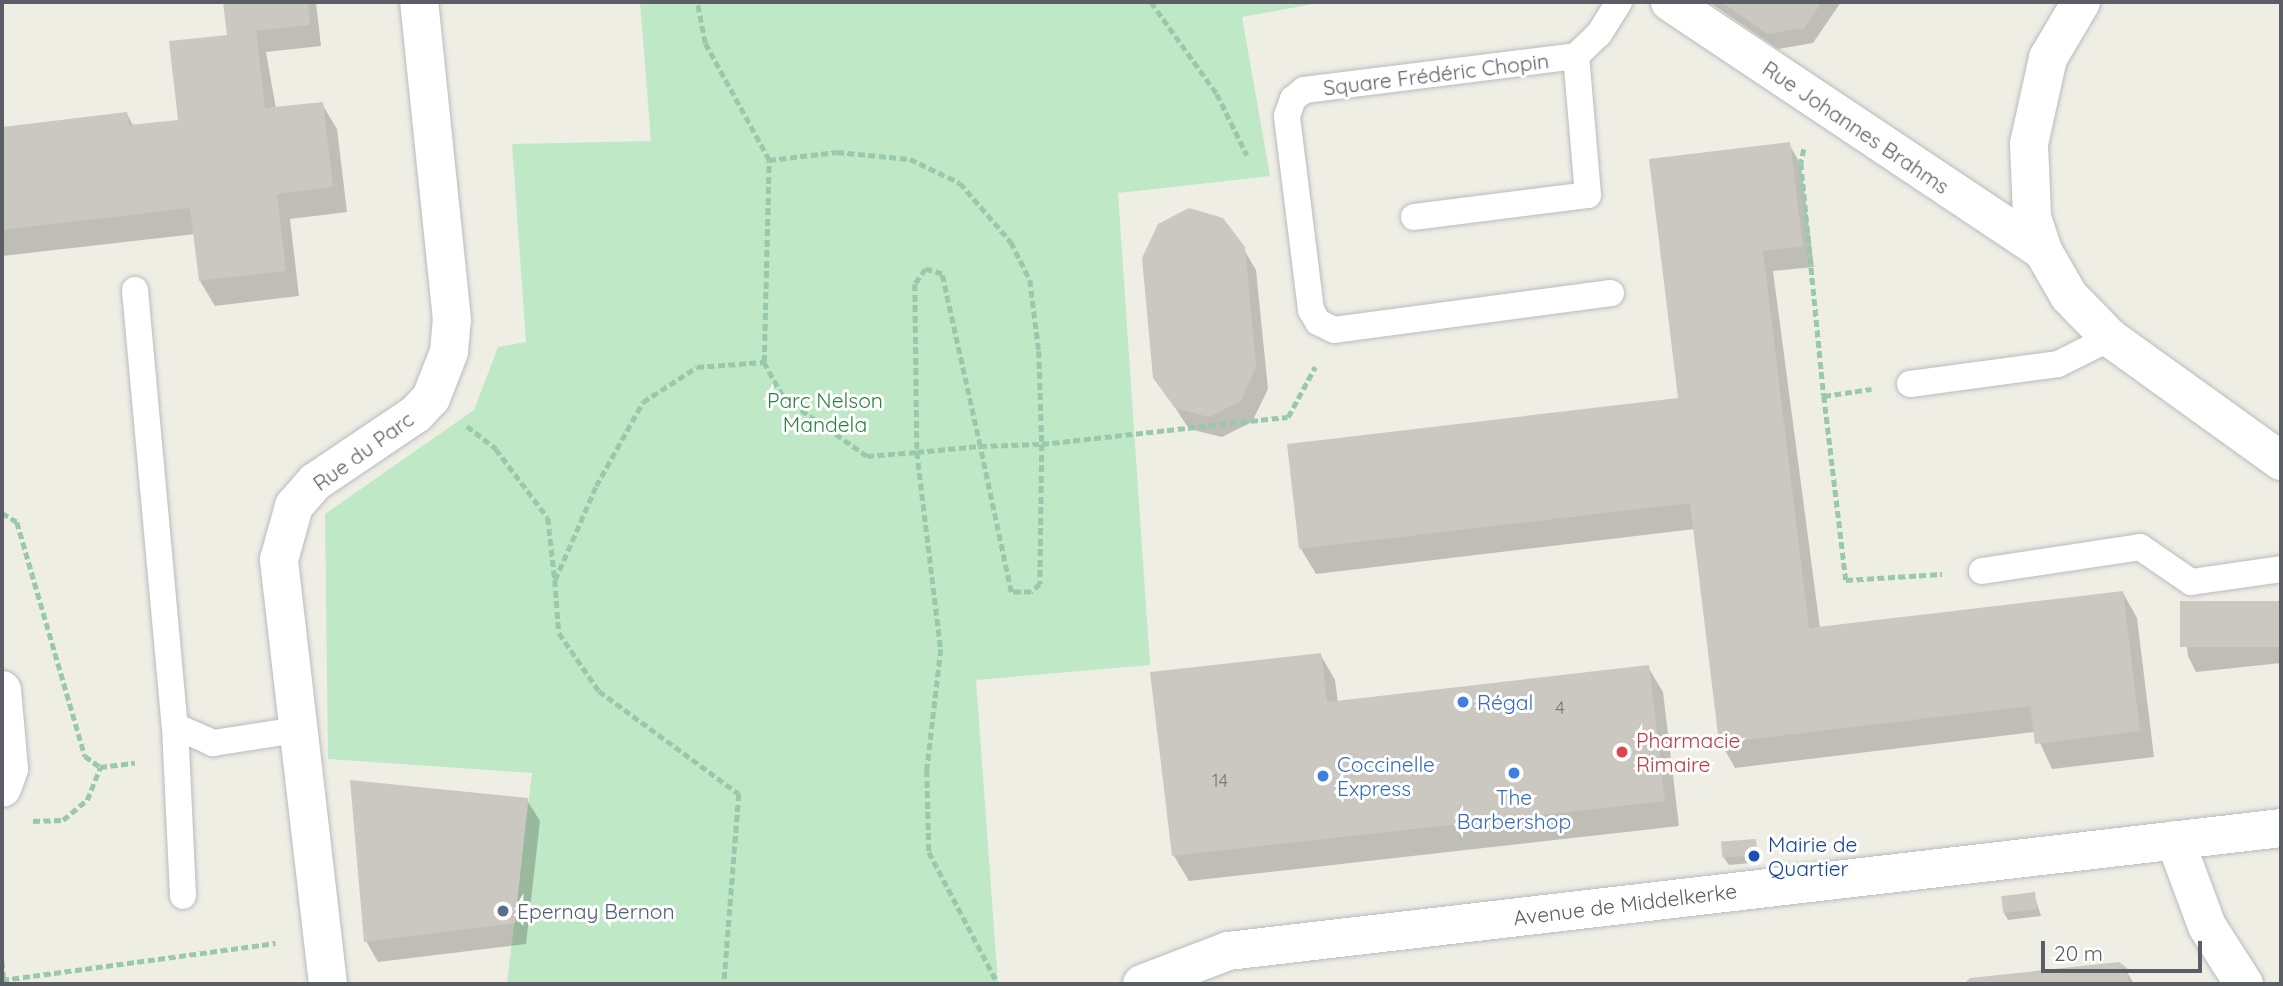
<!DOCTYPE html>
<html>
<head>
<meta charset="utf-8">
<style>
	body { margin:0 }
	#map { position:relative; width:2283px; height:986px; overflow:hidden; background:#efeee4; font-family:Quicksand,sans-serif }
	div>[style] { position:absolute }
	.green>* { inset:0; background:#bfe8c6 }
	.shadow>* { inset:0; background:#0003 }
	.building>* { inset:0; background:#cac8c1; transform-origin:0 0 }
	.path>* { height:4.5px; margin-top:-2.25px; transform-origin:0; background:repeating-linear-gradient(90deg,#98c9ad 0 7px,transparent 0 10.5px) }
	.roads { filter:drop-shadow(0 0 2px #b9bbc0) drop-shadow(0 0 2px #b9bbc0) }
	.service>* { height:26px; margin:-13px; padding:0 13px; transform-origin:13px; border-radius:13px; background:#fff }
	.minor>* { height:38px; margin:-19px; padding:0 19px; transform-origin:19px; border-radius:19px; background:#fff }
	.tertiary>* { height:38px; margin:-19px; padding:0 19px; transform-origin:19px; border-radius:19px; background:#fff }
	.dots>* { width:19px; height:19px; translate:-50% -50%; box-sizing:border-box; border:4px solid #fff; border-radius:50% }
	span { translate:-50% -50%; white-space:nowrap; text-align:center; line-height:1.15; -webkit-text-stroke:6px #fff; paint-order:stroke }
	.number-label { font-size:18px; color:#78787c }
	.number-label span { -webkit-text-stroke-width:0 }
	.street-label { font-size:21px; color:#5c5e65 }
	.park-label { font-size:21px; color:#308140 }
	.shop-label { font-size:21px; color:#366cbe }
	.left { translate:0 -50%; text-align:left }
	.health-label { font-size:21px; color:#be3a42 }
	.transit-label { font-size:21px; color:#164399 }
	.service-label { font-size:21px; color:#4e5e75 }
	.frame { position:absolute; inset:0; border:4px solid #5c5e65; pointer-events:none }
	.scale { position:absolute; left:2041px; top:941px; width:161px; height:32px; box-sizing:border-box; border:4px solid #5c5e65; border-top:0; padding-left:9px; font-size:21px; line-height:24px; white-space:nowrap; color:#5c5e65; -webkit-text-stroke:5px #fff; paint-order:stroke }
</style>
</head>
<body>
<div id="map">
	<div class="green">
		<div style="clip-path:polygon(640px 2px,1324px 2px,1242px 17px,1270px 176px,1118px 193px,1150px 665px,976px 680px,998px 984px,507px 984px,532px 773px,328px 759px,325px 514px,474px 410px,498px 347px,526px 342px,512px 144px,651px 141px)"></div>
	</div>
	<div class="shadow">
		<div style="clip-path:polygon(225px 2px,316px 2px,321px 46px,266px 52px,276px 109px,322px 104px,337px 129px,347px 212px,290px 219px,299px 296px,215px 306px,200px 281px,195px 234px,2px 256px,2px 129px,127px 114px,134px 127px,180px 122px,229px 36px)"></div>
		<div style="clip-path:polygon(1709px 2px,1841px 2px,1813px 43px,1778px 49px)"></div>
		<div style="clip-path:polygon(1789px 144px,1801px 165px,1814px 267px,1773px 271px,1820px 628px,2123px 593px,2137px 618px,2154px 757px,2052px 769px,2035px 732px,1735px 768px,1721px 743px,1695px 529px,1316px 574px,1301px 549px,1288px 445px,1680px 399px)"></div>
		<div style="clip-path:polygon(1243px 248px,1256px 270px,1268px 389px,1252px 422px,1222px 437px,1189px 429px,1155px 377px)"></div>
		<div style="clip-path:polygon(2281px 603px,2281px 663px,2196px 672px,2188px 656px,2183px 614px)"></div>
		<div style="clip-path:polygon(1320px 654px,1335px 680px,1338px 703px,1648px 667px,1663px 692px,1679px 826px,1189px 881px,1174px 856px)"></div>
		<div style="clip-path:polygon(527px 800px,540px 821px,526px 944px,378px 962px,366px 941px)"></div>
		<div style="clip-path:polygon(1755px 841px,1761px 862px,1729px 865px,1724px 858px)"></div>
		<div style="clip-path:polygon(2034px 894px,2041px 916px,2008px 920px,2004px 913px)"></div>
		<div style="clip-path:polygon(2123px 965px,2134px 984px,1966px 984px,1966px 983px)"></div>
	</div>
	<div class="building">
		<div style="clip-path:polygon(223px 2px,308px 2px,310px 25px,256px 31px,265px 108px,323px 102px,333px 187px,277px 194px,286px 271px,199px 281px,190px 208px,2px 230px,2px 127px,127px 112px,129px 125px,178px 120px,169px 41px,227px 35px)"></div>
		<div style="clip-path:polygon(1721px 2px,1822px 2px,1804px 28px,1768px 34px)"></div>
		<div style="clip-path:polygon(1790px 142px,1803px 246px,1763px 251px,1809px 628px,2123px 591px,2140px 731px,2035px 744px,2030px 706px,1719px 743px,1690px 503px,1299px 549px,1287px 444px,1678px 398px,1649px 159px)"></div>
		<div style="clip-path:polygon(1189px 208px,1223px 218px,1245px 247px,1256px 367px,1241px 401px,1209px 417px,1175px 408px,1153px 378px,1142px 258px,1158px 224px)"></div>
		<div style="left:2281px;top:601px;width:46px;height:101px;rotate:90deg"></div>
		<div style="clip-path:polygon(1321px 653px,1327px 702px,1649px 665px,1665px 801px,1172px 856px,1150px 672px)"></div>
		<div style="clip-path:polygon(350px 780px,528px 798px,515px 923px,364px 942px)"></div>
		<div style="left:1756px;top:839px;width:16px;height:35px;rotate:86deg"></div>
		<div style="left:2035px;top:892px;width:17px;height:34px;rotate:83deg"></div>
		<div style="clip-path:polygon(2119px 962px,2127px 968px,2129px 984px,1964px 984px,1970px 978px)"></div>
	</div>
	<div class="path">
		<div style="left:1151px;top:2px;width:113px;rotate:54.3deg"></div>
		<div style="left:1217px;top:94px;width:68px;rotate:63.8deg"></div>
		<div style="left:1804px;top:149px;width:14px;rotate:102deg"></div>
		<div style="left:1801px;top:163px;width:234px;rotate:84.4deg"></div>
		<div style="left:1824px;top:396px;width:48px;rotate:-8.5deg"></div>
		<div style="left:769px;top:160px;width:68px;rotate:-6.7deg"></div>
		<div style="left:837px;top:152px;width:73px;rotate:5.5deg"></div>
		<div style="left:910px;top:159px;width:55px;rotate:25.6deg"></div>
		<div style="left:960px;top:183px;width:78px;rotate:49.2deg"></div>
		<div style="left:1011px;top:242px;width:42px;rotate:63.4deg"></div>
		<div style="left:1030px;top:280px;width:72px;rotate:82.8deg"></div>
		<div style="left:1039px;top:351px;width:93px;rotate:88.2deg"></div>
		<div style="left:1042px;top:444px;width:247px;rotate:-6.3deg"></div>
		<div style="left:1288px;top:417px;width:57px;rotate:-61.6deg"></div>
		<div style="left:764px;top:362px;width:41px;rotate:60.9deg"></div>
		<div style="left:784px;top:398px;width:101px;rotate:34.9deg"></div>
		<div style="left:867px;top:456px;width:50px;rotate:-4.6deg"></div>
		<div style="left:917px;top:452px;width:63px;rotate:-5.4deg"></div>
		<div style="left:980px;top:446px;width:62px;rotate:-1.8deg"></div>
		<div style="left:1042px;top:444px;width:140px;rotate:90.8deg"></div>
		<div style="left:1040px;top:584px;width:12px;rotate:138deg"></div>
		<div style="left:1031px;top:592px;width:20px;rotate:180deg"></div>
		<div style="left:1011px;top:592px;width:149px;rotate:-102deg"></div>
		<div style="left:980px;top:446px;width:176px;rotate:-102.5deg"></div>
		<div style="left:942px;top:274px;width:17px;rotate:-163deg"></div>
		<div style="left:926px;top:269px;width:19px;rotate:126deg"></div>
		<div style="left:915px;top:284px;width:168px;rotate:89.3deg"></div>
		<div style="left:917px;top:452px;width:198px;rotate:83.1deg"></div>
		<div style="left:941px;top:649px;width:122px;rotate:96.6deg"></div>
		<div style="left:927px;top:770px;width:82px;rotate:88.6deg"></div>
		<div style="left:929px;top:852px;width:149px;rotate:62.4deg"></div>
		<div style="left:1824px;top:396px;width:185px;rotate:83.2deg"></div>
		<div style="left:1846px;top:580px;width:96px;rotate:-3.6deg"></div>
		<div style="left:467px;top:426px;width:37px;rotate:38deg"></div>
		<div style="left:496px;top:449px;width:86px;rotate:53deg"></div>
		<div style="left:548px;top:518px;width:62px;rotate:83.6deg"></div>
		<div style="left:555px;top:580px;width:103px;rotate:-66.4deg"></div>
		<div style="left:596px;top:486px;width:96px;rotate:-60.8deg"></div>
		<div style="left:643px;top:402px;width:64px;rotate:-32.9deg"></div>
		<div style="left:697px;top:367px;width:67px;rotate:-4.3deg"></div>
		<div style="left:764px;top:362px;width:202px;rotate:-88.6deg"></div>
		<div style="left:769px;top:160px;width:133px;rotate:-118.7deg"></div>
		<div style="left:705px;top:43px;width:42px;rotate:-101deg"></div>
		<div style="left:2px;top:513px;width:17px;rotate:31deg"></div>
		<div style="left:17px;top:522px;width:244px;rotate:73.8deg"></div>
		<div style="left:85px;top:756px;width:19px;rotate:36deg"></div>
		<div style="left:555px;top:580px;width:53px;rotate:85.7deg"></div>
		<div style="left:559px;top:633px;width:70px;rotate:55.4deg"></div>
		<div style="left:599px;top:691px;width:174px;rotate:36.3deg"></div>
		<div style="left:739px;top:794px;width:191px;rotate:94.5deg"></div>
		<div style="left:33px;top:821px;width:30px;rotate:-2deg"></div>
		<div style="left:63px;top:820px;width:31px;rotate:-40deg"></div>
		<div style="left:87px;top:800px;width:35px;rotate:-68deg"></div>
		<div style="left:100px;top:767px;width:35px;rotate:-7deg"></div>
		<div style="left:2px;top:961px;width:19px;rotate:84deg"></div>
		<div style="left:2px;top:980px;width:276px;rotate:-7.7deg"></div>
	</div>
	<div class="roads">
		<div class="service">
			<div style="left:1414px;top:217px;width:175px;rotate:-7.2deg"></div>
			<div style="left:1588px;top:195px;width:140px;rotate:-94.9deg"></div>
			<div style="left:135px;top:290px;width:438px;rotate:84.8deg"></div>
			<div style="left:175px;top:726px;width:42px;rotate:24.1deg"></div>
			<div style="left:213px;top:743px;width:85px;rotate:-8.8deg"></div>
			<div style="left:1611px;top:293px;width:279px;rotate:172.4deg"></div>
			<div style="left:1334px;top:330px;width:18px;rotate:-153deg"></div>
			<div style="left:1318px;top:322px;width:14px;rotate:-120deg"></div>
			<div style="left:1311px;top:310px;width:195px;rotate:-97.1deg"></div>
			<div style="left:1287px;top:116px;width:18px;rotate:-71deg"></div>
			<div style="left:1293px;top:99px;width:14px;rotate:-39deg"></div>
			<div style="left:1304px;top:90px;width:274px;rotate:-7.1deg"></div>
			<div style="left:1576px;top:56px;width:32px;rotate:-44deg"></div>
			<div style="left:1599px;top:34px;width:38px;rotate:-58deg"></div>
			<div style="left:1910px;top:384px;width:149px;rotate:-7.7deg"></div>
			<div style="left:2058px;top:364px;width:58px;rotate:-26.6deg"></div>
			<div style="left:1982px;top:571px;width:160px;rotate:-8.6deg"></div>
			<div style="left:2140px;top:547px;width:62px;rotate:34.5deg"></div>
			<div style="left:2191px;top:582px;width:91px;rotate:-8.2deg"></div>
			<div style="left:175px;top:726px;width:170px;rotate:87.3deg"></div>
		</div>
		<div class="minor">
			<div style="left:1670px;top:2px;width:448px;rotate:33.7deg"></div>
			<div style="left:2081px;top:2px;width:65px;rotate:120.5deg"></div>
			<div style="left:2048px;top:58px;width:88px;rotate:102.5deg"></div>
			<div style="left:2029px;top:144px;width:73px;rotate:87.6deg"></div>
			<div style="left:2032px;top:217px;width:36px;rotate:72deg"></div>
			<div style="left:2043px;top:251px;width:52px;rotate:60deg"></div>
			<div style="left:2069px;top:296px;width:59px;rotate:45.7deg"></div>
			<div style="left:2110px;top:338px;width:211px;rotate:35.7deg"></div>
			<div style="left:2px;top:690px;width:79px;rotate:84.9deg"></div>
			<div style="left:9px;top:769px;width:20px;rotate:110deg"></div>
			<div style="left:2175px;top:840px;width:92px;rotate:69.6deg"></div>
			<div style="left:2207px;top:926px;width:69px;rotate:57.5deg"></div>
			<div style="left:328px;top:984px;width:427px;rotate:-96.6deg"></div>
			<div style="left:279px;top:560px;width:56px;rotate:-74.5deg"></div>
			<div style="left:294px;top:506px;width:32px;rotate:-49deg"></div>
			<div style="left:315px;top:482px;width:122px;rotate:-34deg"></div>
			<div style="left:416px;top:414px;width:22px;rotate:-47deg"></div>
			<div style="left:431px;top:398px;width:49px;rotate:-68.6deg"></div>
			<div style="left:449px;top:352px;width:32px;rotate:-85deg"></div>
			<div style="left:452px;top:320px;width:320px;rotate:-95.9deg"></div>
		</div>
		<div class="tertiary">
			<div style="left:1142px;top:984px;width:92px;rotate:-21deg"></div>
			<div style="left:1228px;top:951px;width:1060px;rotate:-6.66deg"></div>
		</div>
	</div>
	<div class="dots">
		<div style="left:1463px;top:702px;background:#3f7fe0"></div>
		<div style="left:1622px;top:752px;background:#e0444e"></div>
		<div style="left:1514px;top:773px;background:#3f7fe0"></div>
		<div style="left:1323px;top:776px;background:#3f7fe0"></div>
		<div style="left:1754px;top:856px;background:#1a4fb4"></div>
		<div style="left:503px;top:911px;background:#5c6f8a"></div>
	</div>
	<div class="number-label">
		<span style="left:1560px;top:708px">4</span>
		<span style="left:1220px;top:781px">14</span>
	</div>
	<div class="street-label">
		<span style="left:1436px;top:74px;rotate:-7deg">Square Frédéric Chopin</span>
		<span style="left:1856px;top:127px;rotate:34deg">Rue Johannes Brahms</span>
		<span style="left:363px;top:451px;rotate:-36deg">Rue du Parc</span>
		<span style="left:1625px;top:904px;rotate:-7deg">Avenue de Middelkerke</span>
	</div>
	<div class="park-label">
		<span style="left:825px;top:412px">Parc Nelson<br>Mandela</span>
	</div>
	<div class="shop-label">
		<span class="left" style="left:1477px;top:702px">Régal</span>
		<span class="left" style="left:1337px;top:776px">Coccinelle<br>Express</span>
		<span style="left:1514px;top:809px">The<br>Barbershop</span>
	</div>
	<div class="health-label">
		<span class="left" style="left:1636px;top:752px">Pharmacie<br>Rimaire</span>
	</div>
	<div class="transit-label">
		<span class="left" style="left:1768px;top:856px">Mairie de<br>Quartier</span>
	</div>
	<div class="service-label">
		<span class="left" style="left:517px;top:911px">Epernay Bernon</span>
	</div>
	<div class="frame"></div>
	<div class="scale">20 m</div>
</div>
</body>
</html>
